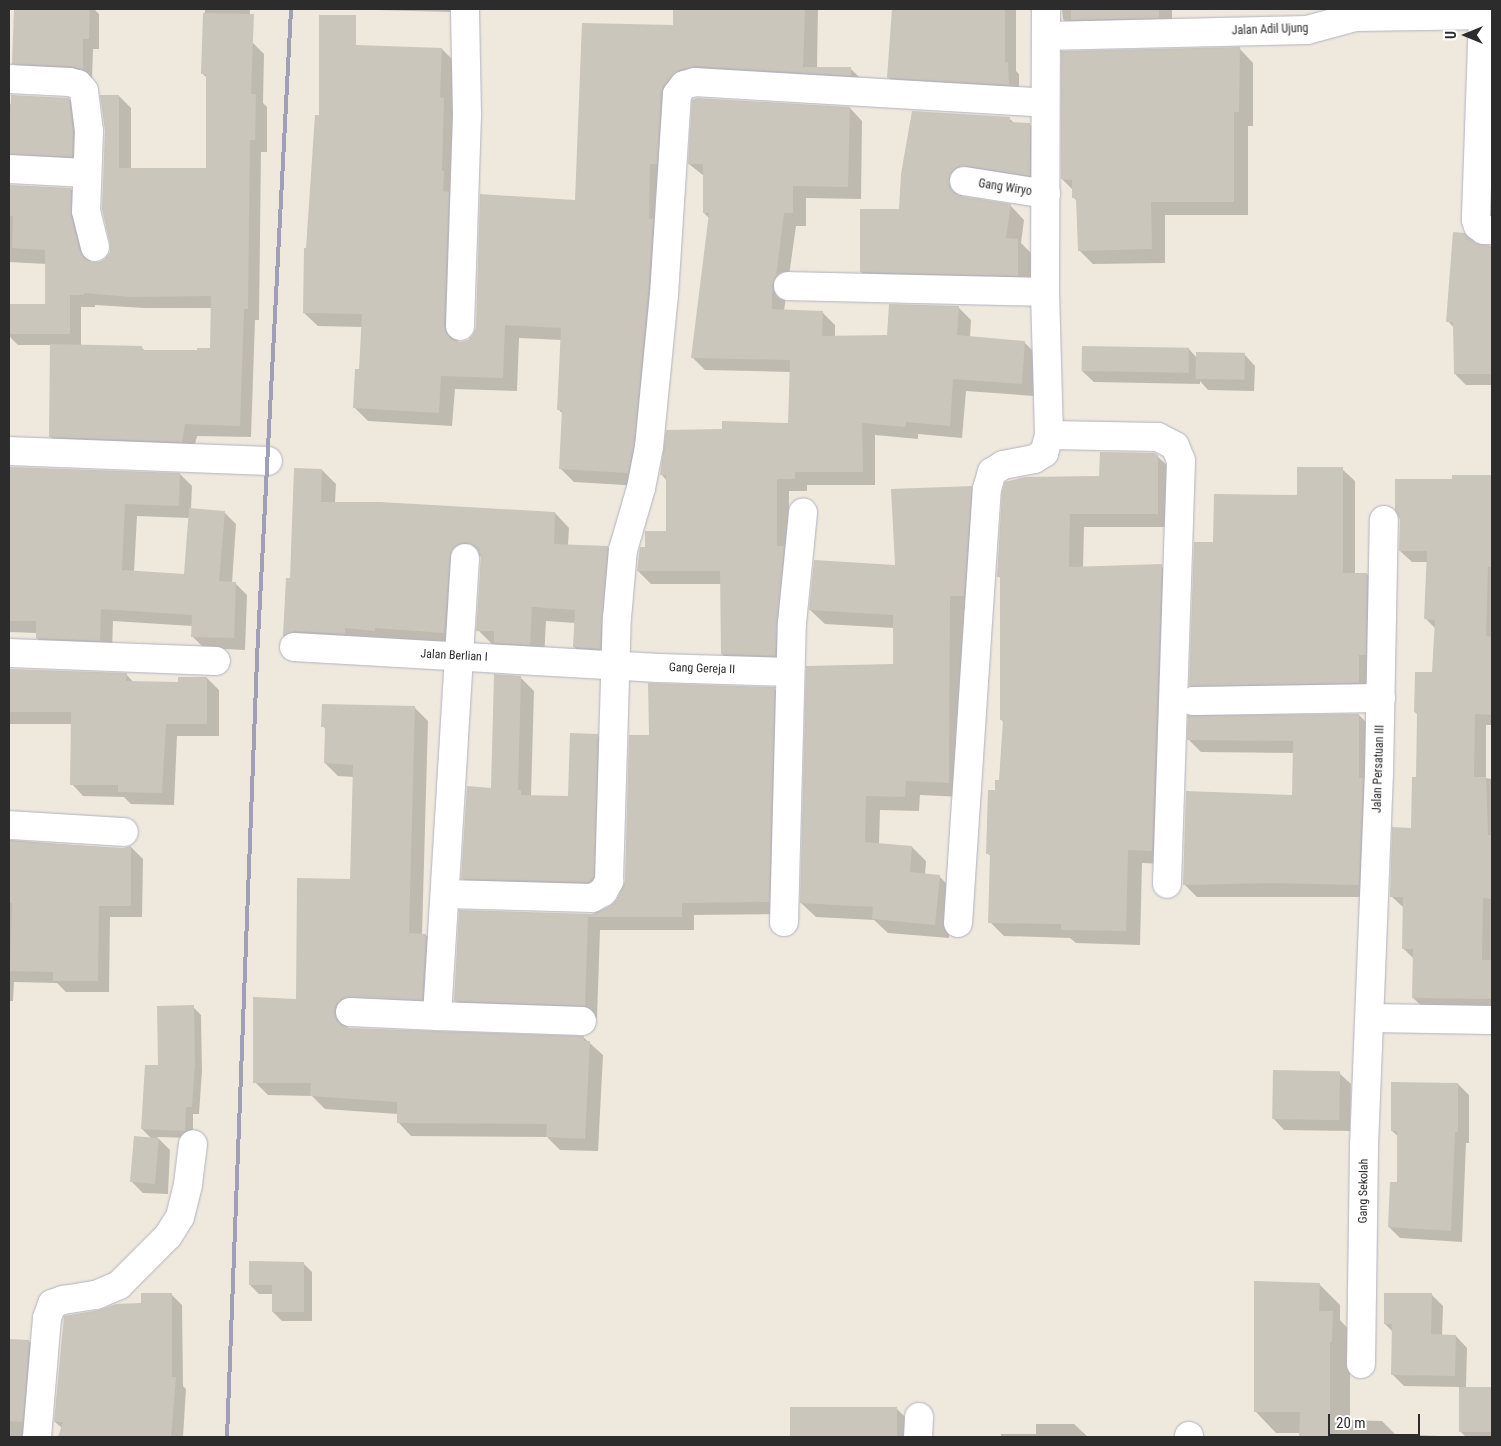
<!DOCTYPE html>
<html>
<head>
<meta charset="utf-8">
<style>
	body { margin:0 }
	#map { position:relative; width:1501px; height:1446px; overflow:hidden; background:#efe9dd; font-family:"Roboto Condensed",sans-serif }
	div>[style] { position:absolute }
	.shadow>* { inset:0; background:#0003 }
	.building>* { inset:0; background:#cac6bc; transform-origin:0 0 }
	.roads { filter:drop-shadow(0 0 1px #b1b2c1) drop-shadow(0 0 1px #b1b2c1) }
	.minor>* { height:28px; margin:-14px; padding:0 14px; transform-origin:14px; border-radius:14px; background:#fff }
	.rail>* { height:4px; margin:-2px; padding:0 2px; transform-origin:2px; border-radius:2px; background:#9fa0b8 }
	span { translate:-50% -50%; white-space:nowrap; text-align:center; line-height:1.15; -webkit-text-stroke:4.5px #fff; paint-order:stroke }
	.street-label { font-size:12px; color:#2c2c2c }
	.frame { position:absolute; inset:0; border:10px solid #2c2c2c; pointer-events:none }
	.north { position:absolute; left:1441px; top:10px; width:50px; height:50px; -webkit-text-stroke:4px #fff; paint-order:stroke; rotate:270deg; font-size:14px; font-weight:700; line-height:20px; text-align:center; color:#2c2c2c }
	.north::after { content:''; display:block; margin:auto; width:18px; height:22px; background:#2c2c2c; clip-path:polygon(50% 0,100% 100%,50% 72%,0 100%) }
	.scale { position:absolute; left:1328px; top:1414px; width:92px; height:22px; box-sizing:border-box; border:2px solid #2c2c2c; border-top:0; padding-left:6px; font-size:15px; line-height:18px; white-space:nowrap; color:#2c2c2c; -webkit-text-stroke:4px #fff; paint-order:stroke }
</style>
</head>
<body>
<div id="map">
	<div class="shadow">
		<div style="clip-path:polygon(15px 9px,94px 9px,99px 14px,99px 49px,93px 49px,92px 79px,23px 73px,13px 63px)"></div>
		<div style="clip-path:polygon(evenodd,205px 9px,250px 9px,249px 42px,252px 42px,264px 54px,263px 103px,267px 107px,267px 152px,261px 152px,259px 320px,255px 320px,251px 437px,197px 436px,193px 453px,62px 448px,50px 436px,51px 345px,18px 345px,9px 336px,9px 305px,46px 305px,46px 264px,9px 262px,9px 186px,71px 189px,83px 201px,82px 227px,91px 263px,100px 263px,107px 259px,111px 252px,119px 96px,131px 108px,131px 169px,207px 169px,207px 78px,202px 73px,205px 9px,95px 305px,144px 308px,212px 308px,211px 349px,198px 352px,146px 352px,142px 348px,81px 346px,81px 307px,95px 307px,95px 305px)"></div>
		<div style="clip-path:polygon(336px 9px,451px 9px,451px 12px)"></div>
		<div style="clip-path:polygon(675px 9px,818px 9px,817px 68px,851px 69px,864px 82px,710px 80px,678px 99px,641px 486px,574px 482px,560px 468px,563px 414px,558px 409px,561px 340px,519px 338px,517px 391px,455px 389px,452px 426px,368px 421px,354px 407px,360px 371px,362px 327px,318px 326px,304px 313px,307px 250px,320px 116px,442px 49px,456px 63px,462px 206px,458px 340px,458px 343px,468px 341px,576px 202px,674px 26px)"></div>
		<div style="clip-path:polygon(893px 9px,1016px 9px,1016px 71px,1019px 74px,1019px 96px,899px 89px,888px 77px)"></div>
		<div style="clip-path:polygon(1062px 9px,1172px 9px,1172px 31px,1076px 33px,1063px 19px)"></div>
		<div style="clip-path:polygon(1239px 48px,1253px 63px,1253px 126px,1248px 126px,1248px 215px,1165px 215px,1165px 263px,1093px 264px,1079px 250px,1078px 202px,1073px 197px,1073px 190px,1062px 179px)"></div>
		<div style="clip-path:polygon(69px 99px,81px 111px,84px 168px,9px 171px,9px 104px)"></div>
		<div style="clip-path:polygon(850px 108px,862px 121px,861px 199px,806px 198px,806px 226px,796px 226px,784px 311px,822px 312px,835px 325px,835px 337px,888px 336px,958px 307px,971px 320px,970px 337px,1024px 342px,1037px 355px,1034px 396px,966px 391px,962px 438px,918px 434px,918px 439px,875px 435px,875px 485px,807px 485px,807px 491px,789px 491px,788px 668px,735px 667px,722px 654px,722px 584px,651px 584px,638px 571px,646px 548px,667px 532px,667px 481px,661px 474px,723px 430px,789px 425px,791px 372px,705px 370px,692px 357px,710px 219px,704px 213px,704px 176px,689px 164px)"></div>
		<div style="clip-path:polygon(1009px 118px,1014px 123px,1029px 124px,1044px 138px,1043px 189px,962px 194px,962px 198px,1010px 205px,1024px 220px,1021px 243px,1032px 254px,1031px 289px,875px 286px,861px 272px,900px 210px)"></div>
		<div style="clip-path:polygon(1475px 244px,1483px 247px,1492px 246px,1492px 385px,1466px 385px,1455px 374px,1454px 328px,1448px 321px)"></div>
		<div style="clip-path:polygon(1189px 349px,1197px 358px,1244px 354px,1255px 366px,1254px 391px,1208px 390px,1200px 381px,1200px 384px,1094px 382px,1082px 371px)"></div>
		<div style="clip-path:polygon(1157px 456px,1172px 470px,1172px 527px,1084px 527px,1083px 568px,1161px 566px,1176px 580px,1166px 864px,1142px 863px,1140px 945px,1076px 943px,1070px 938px,1004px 936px,990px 922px,991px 856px,987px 853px,996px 792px,1001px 782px,1004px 723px,1001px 719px,1001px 579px,998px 576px,1100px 477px)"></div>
		<div style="clip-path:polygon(evenodd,9px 468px,180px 474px,192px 486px,191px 509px,224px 512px,236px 524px,232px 583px,235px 583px,247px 595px,245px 650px,204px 648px,192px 636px,192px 626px,113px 621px,112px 652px,49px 650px,37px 638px,37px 633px,9px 632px,9px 468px,137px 516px,189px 518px,185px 575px,134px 572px,137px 516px)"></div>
		<div style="clip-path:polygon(1342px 469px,1355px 481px,1355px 574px,1367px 574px,1379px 587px,1372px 695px,1203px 698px,1190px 686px,1214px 543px,1298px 497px)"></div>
		<div style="clip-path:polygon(322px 470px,336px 484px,335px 503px,555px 513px,569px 528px,568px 545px,607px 547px,622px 561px,614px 663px,589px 661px,574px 647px,575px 623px,546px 621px,544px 659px,509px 657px,497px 645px,492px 644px,478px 630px,481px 556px,472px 558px,458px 646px,298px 650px,284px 636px,287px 579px,291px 579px)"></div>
		<div style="clip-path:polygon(1453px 476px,1492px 477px,1492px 725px,1486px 725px,1486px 778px,1492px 779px,1492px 1010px,1425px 1009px,1413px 998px,1414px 959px,1403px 948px,1404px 908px,1391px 896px,1412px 829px,1418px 778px,1419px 716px,1415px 712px,1433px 673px,1436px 629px,1426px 619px,1428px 562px,1412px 562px,1400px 551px,1453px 480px)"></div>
		<div style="clip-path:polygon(971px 487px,986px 502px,978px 610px,964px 610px,963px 797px,920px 795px,919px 811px,880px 810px,879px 844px,912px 847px,926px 861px,925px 875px,939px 876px,953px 890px,949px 938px,888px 933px,874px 920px,816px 917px,801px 903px,894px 665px,894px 628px,825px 624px,810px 610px,896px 566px)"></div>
		<div style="clip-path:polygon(9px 672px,126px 674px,134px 683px,180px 684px,207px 678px,219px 690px,219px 736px,177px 736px,174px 805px,131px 804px,124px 797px,83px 796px,72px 784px,72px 724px,9px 724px)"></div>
		<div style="clip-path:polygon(520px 677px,534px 691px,531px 796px,569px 797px,597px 735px,611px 749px,607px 891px,476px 892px,462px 878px,492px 789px)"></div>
		<div style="clip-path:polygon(774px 688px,787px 701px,781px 914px,694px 915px,694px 930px,600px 930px,597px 1018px,468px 1013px,455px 1000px,460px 911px,592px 915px,611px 907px,618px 900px,626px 882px,650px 736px)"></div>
		<div style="clip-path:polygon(415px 708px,428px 721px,422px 935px,426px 935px,439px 948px,435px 1012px,347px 1025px,348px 1029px,583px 1037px,603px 1055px,598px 1151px,560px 1150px,547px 1137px,411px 1136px,398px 1122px,398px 1114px,325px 1109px,312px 1096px,268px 1095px,255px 1082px,297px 1001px,352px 880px,354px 777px,338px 776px,325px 763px,326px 730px,323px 726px)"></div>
		<div style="clip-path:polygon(1359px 715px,1372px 728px,1371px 897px,1197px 897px,1184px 884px,1294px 797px,1294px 753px,1201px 752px,1189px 740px)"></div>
		<div style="clip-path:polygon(9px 840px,123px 849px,131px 847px,143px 859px,142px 917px,110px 917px,109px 992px,66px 992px,57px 983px,14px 982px,13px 1001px,9px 1001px)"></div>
		<div style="clip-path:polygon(193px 1007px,201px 1015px,202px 1071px,199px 1114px,193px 1114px,193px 1138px,157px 1137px,170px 1150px,168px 1194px,143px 1193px,132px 1182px,152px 1139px,142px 1129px,159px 1066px)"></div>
		<div style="clip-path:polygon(1339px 1073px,1351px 1084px,1350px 1131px,1284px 1130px,1273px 1118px)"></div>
		<div style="clip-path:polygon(1458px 1084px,1469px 1095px,1469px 1143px,1466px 1143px,1462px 1242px,1400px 1238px,1389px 1227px,1398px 1183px,1399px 1137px,1392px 1131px)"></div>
		<div style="clip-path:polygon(303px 1263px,312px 1272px,312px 1321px,282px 1321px,273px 1312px,273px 1294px,259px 1294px,250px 1285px)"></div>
		<div style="clip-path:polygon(1319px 1284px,1340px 1305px,1340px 1320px,1353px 1334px,1350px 1362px,1350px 1420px,1382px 1421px,1395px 1434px,1462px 1437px,1301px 1437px,1301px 1433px,1276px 1433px,1256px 1412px)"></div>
		<div style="clip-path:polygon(171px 1294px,182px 1305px,183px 1386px,186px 1389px,183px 1437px,59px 1437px,62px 1428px,55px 1422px,142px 1304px)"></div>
		<div style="clip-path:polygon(1432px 1295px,1443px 1306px,1442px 1336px,1456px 1336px,1467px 1348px,1466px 1388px,1492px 1388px,1492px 1437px,1466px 1437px,1460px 1431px,1460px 1387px,1404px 1386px,1392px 1374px,1393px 1332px,1385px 1324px)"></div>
		<div style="clip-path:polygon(9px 1341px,29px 1341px,46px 1358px,39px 1437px,9px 1437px)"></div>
		<div style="clip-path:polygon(791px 1408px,896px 1408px,910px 1422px,910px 1437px,791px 1437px)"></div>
		<div style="clip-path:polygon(1036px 1424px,1074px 1424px,1088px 1437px,1001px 1437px,1001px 1434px,1036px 1434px)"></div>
	</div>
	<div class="building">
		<div style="clip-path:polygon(14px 9px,90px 9px,89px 39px,83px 39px,83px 69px,70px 66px,12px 64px)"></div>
		<div style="clip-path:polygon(673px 9px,805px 9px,803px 67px,851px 67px,851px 76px,696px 66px,679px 70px,664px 85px,661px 93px,657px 164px,650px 164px,649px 219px,653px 219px,648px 294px,634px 445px,628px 473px,559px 469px,562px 410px,557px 410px,561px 328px,505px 325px,503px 378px,441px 376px,439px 413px,353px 408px,355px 369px,359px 369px,362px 314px,303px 313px,304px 248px,306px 248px,315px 115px,319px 115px,319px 15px,356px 15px,356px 45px,442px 48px,440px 97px,444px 98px,442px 171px,444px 171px,443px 191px,449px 192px,444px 325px,446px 333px,451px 339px,460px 342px,468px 340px,473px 335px,476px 327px,480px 194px,575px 200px,582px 23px,673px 25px)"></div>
		<div style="clip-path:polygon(892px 9px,1005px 9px,1005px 62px,1008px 62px,1009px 85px,887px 78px)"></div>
		<div style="clip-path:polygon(1071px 9px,1159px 9px,1159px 18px,1071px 20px)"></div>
		<div style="clip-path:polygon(203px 13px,254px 14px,251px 94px,256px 94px,255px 140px,250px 140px,248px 309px,244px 309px,240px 426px,185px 424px,182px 442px,49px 437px,50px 344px,142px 346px,142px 350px,197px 350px,197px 348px,210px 348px,211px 296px,131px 297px,84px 293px,84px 295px,70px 295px,70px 334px,9px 334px,9px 304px,45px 304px,45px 250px,12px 248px,13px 216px,9px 216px,9px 185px,71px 188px,71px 215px,80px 251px,84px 258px,91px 262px,99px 262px,105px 259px,110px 252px,110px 244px,102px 209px,105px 131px,100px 95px,119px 95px,119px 168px,206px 168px,206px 74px,201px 74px)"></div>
		<div style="clip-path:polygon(1240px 47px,1239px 112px,1234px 112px,1234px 202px,1151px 202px,1152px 249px,1078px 251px,1076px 198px,1072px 198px,1072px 180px,1061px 179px,1061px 51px)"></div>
		<div style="clip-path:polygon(11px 95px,69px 98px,73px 132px,72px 157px,9px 154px)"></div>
		<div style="clip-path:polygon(697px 98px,850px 107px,848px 187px,793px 186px,793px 213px,784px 213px,776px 277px,772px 285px,772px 309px,823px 311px,822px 336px,887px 335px,889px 304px,959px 306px,957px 335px,1025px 341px,1022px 384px,953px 379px,950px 426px,906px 422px,905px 427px,862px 423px,863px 472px,795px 472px,795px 479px,777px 479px,777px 546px,784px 546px,775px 656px,721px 654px,720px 571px,637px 571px,640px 547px,645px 547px,645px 531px,666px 531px,666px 475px,660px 475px,666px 430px,722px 429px,722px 421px,788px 423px,790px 360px,691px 358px,709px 213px,703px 213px,703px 164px,688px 164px,692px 100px)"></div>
		<div style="clip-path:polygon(912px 111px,1010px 117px,1010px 122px,1030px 123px,1030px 176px,966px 166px,959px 166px,952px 171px,949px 179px,949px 186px,954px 193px,961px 196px,1011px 204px,1006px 238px,1018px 239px,1018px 276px,860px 272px,860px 209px,899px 209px,901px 174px)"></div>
		<div style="clip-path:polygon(1453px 232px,1465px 233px,1476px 243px,1492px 246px,1492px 374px,1454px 374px,1453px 322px,1446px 322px)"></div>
		<div style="left:1082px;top:346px;width:107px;height:25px;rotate:1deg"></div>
		<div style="left:1196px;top:352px;width:49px;height:27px;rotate:1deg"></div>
		<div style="clip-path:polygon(1100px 452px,1154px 453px,1158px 455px,1158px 514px,1070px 514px,1069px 567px,1162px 564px,1152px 851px,1128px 850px,1126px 931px,1061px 930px,1061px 924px,988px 923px,990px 854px,986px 854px,988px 790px,995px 790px,995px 780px,999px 780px,1003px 720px,1000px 720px,1000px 577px,997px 577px,1002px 492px,1005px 482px,1025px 477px,1099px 476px)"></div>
		<div style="clip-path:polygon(9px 467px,180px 473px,179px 506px,125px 504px,122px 570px,184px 574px,189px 508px,225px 511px,219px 581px,236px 582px,234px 638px,191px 637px,192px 615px,101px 609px,100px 641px,36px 638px,36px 621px,9px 621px)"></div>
		<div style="clip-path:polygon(1297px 467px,1343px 467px,1343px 573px,1367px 573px,1366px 655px,1359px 655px,1359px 683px,1189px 686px,1194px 542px,1213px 542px,1214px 494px,1297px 495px)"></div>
		<div style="clip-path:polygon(294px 468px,322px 469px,321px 502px,380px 502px,555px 512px,554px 544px,608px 546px,600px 649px,573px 647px,575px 610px,532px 607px,530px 645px,494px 643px,494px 631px,476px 631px,481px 558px,479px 551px,474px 545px,465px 542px,458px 544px,452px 550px,450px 557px,444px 633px,375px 628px,375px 631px,345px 628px,345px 634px,295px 631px,283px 636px,286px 578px,290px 578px)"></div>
		<div style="clip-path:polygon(1452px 475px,1492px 475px,1492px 567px,1488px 567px,1486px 636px,1492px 637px,1492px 715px,1475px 714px,1474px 777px,1486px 777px,1488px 835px,1492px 835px,1492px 899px,1483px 898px,1482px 960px,1492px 960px,1492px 999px,1412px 998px,1413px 949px,1402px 949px,1403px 897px,1390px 897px,1392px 827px,1411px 828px,1412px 777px,1416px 777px,1417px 713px,1414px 712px,1415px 672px,1432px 672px,1435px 620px,1424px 619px,1427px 551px,1399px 551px,1400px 520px,1395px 510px,1395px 479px,1452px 479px)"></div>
		<div style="clip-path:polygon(972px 486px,964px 596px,950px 596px,949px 783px,906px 781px,905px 797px,866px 796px,865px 842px,912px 846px,910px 872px,940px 875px,935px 925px,872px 919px,873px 907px,800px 903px,806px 666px,893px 664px,893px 615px,809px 610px,814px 560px,895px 565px,891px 489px)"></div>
		<div style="clip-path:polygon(9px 669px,127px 673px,126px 681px,178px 682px,178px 677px,207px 677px,207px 724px,166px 724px,162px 793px,118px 792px,118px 785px,70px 785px,71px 712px,9px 712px)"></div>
		<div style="clip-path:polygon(494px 674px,521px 676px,518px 790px,521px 790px,521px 795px,568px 796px,570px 733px,598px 734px,594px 877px,588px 882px,461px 879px,467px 786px,491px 788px)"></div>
		<div style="clip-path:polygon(648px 683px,775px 687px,769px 902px,682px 903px,682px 917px,588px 917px,585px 1006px,454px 1001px,459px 910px,592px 914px,610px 906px,617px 899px,625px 881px,629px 735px,649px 735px)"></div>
		<div style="clip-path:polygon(322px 704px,415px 706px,409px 933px,426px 934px,422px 1000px,343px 998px,337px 1003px,334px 1011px,336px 1020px,342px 1025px,349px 1028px,584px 1036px,584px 1041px,590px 1041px,585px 1139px,546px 1137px,547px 1124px,397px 1123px,397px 1102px,310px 1096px,311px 1083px,253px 1083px,253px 997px,296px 999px,297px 878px,350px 879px,353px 765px,324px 763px,325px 727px,321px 727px)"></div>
		<div style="clip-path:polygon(1359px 714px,1359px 778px,1363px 778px,1359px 885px,1272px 883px,1183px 885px,1186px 791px,1292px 795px,1293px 741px,1187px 740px,1188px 715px)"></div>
		<div style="clip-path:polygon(9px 841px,123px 848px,131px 846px,131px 906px,99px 906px,98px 981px,53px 981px,53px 972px,10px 971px,12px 903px,9px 903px)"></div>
		<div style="clip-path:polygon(194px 1005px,195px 1063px,192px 1107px,186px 1107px,185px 1131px,141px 1129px,145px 1065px,158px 1065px,157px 1006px)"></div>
		<div style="left:1273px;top:1070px;width:67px;height:49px;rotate:1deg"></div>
		<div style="clip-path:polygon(1391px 1082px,1458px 1083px,1458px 1132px,1455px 1132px,1451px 1231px,1388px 1227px,1390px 1182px,1397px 1182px,1397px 1131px,1391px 1131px)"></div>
		<div style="left:134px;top:1136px;width:25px;height:46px;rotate:5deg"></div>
		<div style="clip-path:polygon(249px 1261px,304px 1262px,304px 1312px,272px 1312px,272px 1285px,249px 1285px)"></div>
		<div style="clip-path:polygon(1254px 1281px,1320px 1283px,1319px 1311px,1333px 1311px,1332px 1342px,1330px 1342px,1330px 1437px,1299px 1437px,1300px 1412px,1254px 1412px)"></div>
		<div style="clip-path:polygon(141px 1293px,172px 1293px,172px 1377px,176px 1377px,171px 1437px,58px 1437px,63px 1422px,54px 1422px,64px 1316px,99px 1310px,116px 1304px,141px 1303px)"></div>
		<div style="clip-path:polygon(1384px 1293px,1432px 1293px,1431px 1334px,1456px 1335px,1455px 1376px,1391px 1375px,1392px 1324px,1384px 1324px)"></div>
		<div style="clip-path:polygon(9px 1339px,29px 1340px,23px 1422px,9px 1421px)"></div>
		<div style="left:1459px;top:1387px;width:33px;height:45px"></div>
		<div style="left:790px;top:1407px;width:107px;height:30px"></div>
	</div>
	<div class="roads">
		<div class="minor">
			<div style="left:1046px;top:9px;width:283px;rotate:90.2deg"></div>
			<div style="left:1045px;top:292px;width:143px;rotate:88.4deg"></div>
			<div style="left:1049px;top:435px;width:109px;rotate:1.1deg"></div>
			<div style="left:1158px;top:437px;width:19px;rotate:28deg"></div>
			<div style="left:1175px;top:446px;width:16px;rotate:68deg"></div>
			<div style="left:1181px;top:461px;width:423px;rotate:91.9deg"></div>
			<div style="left:1471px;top:9px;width:13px;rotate:27deg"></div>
			<div style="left:1483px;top:15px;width:205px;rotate:92deg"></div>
			<div style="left:1476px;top:220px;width:6px;rotate:72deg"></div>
			<div style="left:1478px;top:226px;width:7px;rotate:34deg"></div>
			<div style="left:1484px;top:230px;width:8px"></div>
			<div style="left:1046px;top:36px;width:261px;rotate:-1.3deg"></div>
			<div style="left:1307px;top:30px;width:50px;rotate:-15.2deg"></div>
			<div style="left:1355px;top:17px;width:137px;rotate:-0.8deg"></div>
			<div style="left:9px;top:79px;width:60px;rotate:2.9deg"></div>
			<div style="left:69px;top:82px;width:9px;rotate:13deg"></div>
			<div style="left:78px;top:84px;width:9px;rotate:49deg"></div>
			<div style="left:84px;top:91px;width:40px;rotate:82.9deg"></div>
			<div style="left:89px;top:131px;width:80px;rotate:92.1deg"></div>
			<div style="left:86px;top:211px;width:37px;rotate:76deg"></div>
			<div style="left:9px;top:169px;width:77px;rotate:3deg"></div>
			<div style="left:964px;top:181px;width:83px;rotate:9deg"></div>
			<div style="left:788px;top:286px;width:257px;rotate:1.3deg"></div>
			<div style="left:460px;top:326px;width:211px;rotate:-88.1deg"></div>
			<div style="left:467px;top:115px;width:106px;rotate:-91.1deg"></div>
			<div style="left:9px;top:451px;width:259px;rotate:2.2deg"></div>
			<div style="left:465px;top:558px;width:459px;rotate:93.5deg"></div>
			<div style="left:437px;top:1016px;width:145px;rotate:2deg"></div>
			<div style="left:294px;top:647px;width:365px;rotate:3.3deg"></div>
			<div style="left:658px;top:668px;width:132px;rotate:1.7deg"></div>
			<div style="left:9px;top:653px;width:207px;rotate:2.2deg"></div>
			<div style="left:1193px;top:701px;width:188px;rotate:-0.9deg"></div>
			<div style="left:9px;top:825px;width:115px;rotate:3.5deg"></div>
			<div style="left:446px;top:894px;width:146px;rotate:1.6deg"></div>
			<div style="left:592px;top:898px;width:13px;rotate:-29deg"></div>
			<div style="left:603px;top:892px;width:13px;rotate:-61deg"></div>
			<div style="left:609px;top:881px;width:263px;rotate:-88.3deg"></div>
			<div style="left:617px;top:618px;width:68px;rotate:-85deg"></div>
			<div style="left:623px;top:550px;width:65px;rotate:-73.8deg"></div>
			<div style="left:641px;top:488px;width:42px;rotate:-79deg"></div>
			<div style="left:649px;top:447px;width:153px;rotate:-84.4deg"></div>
			<div style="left:664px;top:295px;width:201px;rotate:-86.3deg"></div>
			<div style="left:677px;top:94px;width:11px;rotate:-52deg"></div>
			<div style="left:684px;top:85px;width:11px;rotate:-15deg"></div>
			<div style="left:695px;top:82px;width:350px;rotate:3.4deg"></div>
			<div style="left:784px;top:922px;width:299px;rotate:-88.5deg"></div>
			<div style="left:792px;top:623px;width:111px;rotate:-84.3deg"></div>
			<div style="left:958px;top:923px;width:435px;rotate:-86.2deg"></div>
			<div style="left:987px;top:489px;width:18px;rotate:-74deg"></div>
			<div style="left:992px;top:472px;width:13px;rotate:-32deg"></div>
			<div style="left:1003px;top:465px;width:32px;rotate:-11deg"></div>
			<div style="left:1034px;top:459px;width:12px;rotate:-31deg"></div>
			<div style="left:1044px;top:453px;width:19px;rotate:-74deg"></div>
			<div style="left:350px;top:1012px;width:87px;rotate:2.6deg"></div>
			<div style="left:1370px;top:1018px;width:122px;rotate:0.9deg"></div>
			<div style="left:1361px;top:1364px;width:218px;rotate:-89.2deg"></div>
			<div style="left:1364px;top:1146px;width:374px;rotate:-87.7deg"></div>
			<div style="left:1379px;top:772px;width:252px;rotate:-88.9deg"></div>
			<div style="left:37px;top:1437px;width:119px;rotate:-85.2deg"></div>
			<div style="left:47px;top:1318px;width:15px;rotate:-70deg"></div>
			<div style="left:52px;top:1304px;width:12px;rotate:-20deg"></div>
			<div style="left:63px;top:1300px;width:33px;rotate:-9deg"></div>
			<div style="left:96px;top:1295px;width:25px;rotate:-23deg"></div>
			<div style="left:119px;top:1285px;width:69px;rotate:-45deg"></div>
			<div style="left:168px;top:1236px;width:22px;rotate:-58deg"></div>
			<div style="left:180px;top:1217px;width:34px;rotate:-76deg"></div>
			<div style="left:188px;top:1184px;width:40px;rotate:-82.9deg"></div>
			<div style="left:918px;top:1437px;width:20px;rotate:-87deg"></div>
			<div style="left:1189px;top:1437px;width:1px;rotate:-90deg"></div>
		</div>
	</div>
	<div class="rail">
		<div style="left:227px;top:1437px;width:780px;rotate:-87.79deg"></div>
		<div style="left:257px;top:658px;width:650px;rotate:-87deg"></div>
	</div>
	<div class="street-label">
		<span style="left:1270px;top:30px;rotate:-2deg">Jalan Adil Ujung</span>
		<span style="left:1005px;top:188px;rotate:9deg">Gang Wiryo</span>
		<span style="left:454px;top:656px;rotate:3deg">Jalan Berlian I</span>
		<span style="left:702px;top:669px;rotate:2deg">Gang Gereja II</span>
		<span style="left:1379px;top:769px;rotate:-88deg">Jalan Persatuan III</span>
		<span style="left:1364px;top:1191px;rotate:-89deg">Gang Sekolah</span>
	</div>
	<div class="frame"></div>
	<div class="north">U</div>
	<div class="scale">20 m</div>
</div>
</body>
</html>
